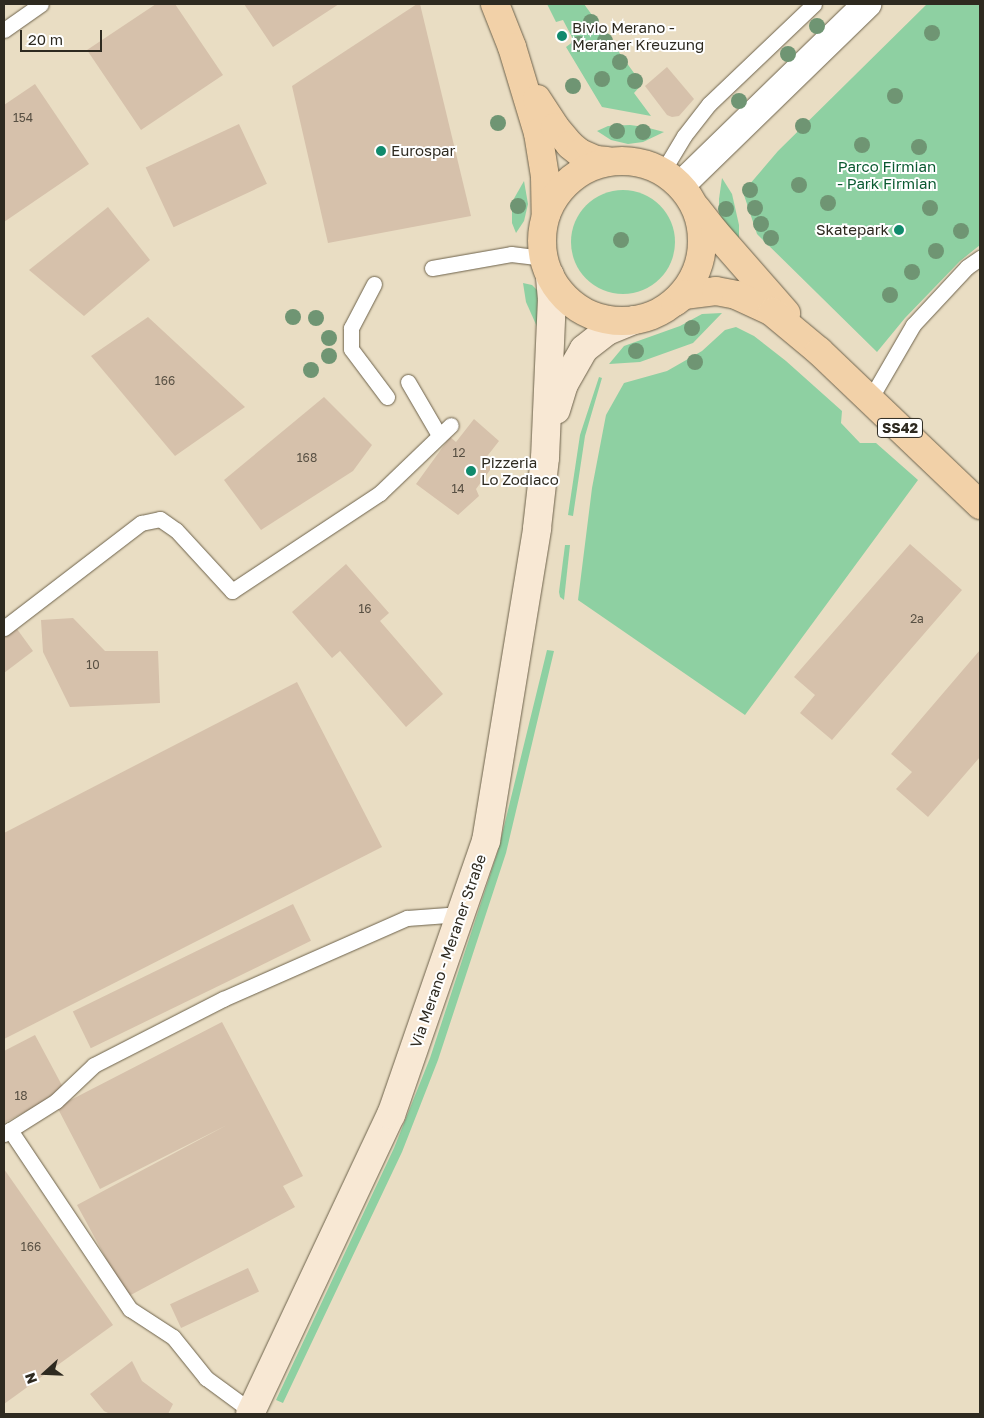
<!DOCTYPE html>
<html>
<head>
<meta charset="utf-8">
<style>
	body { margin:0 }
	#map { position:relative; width:984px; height:1418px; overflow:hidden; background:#e9ddc3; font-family:"Golos Text",sans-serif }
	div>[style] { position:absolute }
	.green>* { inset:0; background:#8ed0a2 }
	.round { border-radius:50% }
	.building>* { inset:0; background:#d6c1ab; transform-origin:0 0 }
	.roads { filter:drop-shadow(0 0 1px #6d624b) drop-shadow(0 0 1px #6d624b) }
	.service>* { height:15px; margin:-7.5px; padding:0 7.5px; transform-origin:7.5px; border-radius:7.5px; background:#fff }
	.minor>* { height:28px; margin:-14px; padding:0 14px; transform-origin:14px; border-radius:14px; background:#fff }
	.secondary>* { height:28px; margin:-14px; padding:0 14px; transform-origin:14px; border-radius:14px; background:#f8e8d4 }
	.primary>* { height:28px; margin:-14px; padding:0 14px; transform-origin:14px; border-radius:14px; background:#f2d1a8 }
	.primary>.ring { margin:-14px; padding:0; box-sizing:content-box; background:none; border:28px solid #f2d1a8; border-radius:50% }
	.trees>* { width:16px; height:16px; margin:-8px; border-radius:50%; background:#6f9573 }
	.dots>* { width:14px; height:14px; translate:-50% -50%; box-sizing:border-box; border:2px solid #fff; border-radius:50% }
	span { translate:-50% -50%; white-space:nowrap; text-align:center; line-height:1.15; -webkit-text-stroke:4px #fff; paint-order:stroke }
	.number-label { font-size:12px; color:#585043 }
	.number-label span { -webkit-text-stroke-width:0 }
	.shield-label span { padding:1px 4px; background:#fff; border:1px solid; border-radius:4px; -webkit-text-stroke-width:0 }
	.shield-label { font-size:14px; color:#2e2a20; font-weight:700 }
	.poi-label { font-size:15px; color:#2e2a20 }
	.left { translate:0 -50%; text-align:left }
	.right { translate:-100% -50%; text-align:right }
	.park-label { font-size:15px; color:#0b5a31 }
	.street-label { font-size:15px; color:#2e2a20 }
	.frame { position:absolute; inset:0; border:5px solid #2e2a20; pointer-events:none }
	.north { position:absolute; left:20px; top:1348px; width:50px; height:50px; -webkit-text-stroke:4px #fff; paint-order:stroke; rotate:250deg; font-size:14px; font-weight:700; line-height:20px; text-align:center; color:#2e2a20 }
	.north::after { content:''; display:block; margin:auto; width:18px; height:22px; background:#2e2a20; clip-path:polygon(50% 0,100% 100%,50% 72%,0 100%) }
	.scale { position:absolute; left:20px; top:30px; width:82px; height:22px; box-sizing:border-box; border:2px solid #2e2a20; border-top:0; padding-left:6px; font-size:15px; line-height:18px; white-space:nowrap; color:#2e2a20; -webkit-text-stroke:4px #fff; paint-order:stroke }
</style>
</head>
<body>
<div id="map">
	<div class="green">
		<div style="clip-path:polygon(547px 4px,584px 4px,642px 84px,634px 93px,651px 116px,602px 107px,566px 47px,574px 41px,563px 20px,556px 22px)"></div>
		<div style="clip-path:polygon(927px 4px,980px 4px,980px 245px,960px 261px,905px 318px,877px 352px,757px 234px,743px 192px,778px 151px)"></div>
		<div style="clip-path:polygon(630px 125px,645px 127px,664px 132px,643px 142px,628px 144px,611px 140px,597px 131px,608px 126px)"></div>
		<div style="clip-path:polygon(722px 178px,732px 194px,739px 225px,739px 239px,727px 227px,719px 214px,719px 199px)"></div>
		<div style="clip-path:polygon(524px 181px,528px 204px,524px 221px,516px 233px,512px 223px,512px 202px)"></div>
		<div class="round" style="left:571px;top:190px;width:104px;height:104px"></div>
		<div style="clip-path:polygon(523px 283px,532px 285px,542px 295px,538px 329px,526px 302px)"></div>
		<div style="clip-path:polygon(722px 313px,693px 343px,640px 362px,609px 364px,624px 346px,680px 326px,702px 314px)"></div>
		<div style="clip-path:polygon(736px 327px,754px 336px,786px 361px,842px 411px,841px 423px,860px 443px,876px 443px,918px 480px,745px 715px,578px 600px,592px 488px,606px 415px,624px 383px,667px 371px,702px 351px,725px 330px)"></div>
		<div style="clip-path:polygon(599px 377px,602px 378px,585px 436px,573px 516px,568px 515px,580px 435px)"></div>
		<div style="clip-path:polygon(565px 545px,570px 545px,564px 600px,560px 597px,559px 592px)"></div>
		<div style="clip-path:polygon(547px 650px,554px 651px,506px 853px,438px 1060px,402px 1152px,283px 1403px,276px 1400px,394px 1148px,430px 1058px,498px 851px)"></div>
	</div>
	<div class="building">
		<div style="clip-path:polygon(156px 4px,175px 4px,223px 75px,141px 130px,87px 50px)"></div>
		<div style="clip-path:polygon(244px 4px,339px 4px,273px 47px)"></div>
		<div style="clip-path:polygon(417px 4px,420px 4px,471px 216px,328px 243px,292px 86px)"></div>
		<div style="clip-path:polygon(667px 67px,694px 99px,679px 116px,672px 117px,667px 115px,645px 86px)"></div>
		<div style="clip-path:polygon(35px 84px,89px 164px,4px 222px,4px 105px)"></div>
		<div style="left:239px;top:124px;width:66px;height:103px;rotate:65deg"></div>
		<div style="clip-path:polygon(108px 207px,150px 260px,84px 316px,29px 270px)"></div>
		<div style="clip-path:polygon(148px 317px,245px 407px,175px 456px,91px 356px)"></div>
		<div style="clip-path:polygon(324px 397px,372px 445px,353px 471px,261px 530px,224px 480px)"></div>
		<div style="clip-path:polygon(474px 419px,499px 441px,485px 459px,493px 466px,476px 489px,479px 496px,458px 515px,416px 484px,450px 437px,456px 442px)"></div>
		<div style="clip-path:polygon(910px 544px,962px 590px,832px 740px,800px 713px,815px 695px,794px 677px)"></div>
		<div style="clip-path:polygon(346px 564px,389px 613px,380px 621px,443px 694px,406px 727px,340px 651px,332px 658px,292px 612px)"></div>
		<div style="clip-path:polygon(73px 618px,105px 651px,158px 651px,160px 703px,70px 707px,43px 652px,41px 620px)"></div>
		<div style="clip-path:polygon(17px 629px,33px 651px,4px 673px,4px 638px)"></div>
		<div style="clip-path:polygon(980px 650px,980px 757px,928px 817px,896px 789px,912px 772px,891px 754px)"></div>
		<div style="clip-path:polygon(297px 682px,382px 847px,4px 1039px,4px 833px)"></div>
		<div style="left:293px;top:904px;width:41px;height:245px;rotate:64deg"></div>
		<div style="clip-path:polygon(222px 1022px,303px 1176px,283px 1186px,295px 1207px,127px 1297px,77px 1205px,227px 1125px,100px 1189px,57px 1107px)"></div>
		<div style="clip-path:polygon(35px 1035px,65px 1091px,4px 1123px,4px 1051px)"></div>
		<div style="clip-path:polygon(4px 1169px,113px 1325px,4px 1404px)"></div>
		<div style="left:248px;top:1268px;width:26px;height:86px;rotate:65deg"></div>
		<div style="clip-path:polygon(132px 1361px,142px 1381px,173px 1404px,168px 1414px,110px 1414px,104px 1411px,90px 1394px)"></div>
	</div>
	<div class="roads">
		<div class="service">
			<div style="left:4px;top:30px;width:45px;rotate:-35.1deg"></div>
			<div style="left:663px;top:171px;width:41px;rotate:-59deg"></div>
			<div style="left:684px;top:136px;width:41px;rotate:-52deg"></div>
			<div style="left:709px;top:104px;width:145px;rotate:-43.6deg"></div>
			<div style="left:432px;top:268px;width:80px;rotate:-10deg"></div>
			<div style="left:511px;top:254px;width:34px;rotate:7deg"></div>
			<div style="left:374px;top:284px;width:50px;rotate:117.6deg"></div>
			<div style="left:351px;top:328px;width:21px;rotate:90deg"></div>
			<div style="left:351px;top:349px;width:60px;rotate:53.1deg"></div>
			<div style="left:408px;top:382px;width:61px;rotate:59.7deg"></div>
			<div style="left:869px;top:401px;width:88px;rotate:-59.9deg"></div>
			<div style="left:913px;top:325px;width:79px;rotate:-47deg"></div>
			<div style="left:967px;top:267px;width:16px;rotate:-35deg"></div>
			<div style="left:4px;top:628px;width:173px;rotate:-37.5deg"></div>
			<div style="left:141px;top:523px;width:19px;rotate:-12deg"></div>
			<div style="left:160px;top:519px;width:19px;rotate:35deg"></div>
			<div style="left:176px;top:530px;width:83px;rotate:47.4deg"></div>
			<div style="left:232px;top:591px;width:178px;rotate:-33.5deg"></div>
			<div style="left:380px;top:493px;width:98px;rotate:-43.8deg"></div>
			<div style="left:10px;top:1130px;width:54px;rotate:-32.2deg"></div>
			<div style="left:56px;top:1101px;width:52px;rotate:-43.5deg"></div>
			<div style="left:94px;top:1065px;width:145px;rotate:-27.1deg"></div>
			<div style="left:223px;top:999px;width:201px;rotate:-23.8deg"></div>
			<div style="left:407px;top:918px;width:54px;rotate:-4.2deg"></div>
			<div style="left:4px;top:1134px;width:7px;rotate:-34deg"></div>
			<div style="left:10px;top:1130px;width:216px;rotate:56.2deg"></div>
			<div style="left:130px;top:1309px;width:51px;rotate:33.1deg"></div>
			<div style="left:173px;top:1337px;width:53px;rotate:51.2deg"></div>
			<div style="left:206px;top:1378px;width:56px;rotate:36.3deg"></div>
		</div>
		<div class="minor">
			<div style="left:681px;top:185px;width:260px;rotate:-44.2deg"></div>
		</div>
		<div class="secondary">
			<div style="left:556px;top:410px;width:27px;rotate:-73deg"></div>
			<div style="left:564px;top:384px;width:40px;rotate:-60.3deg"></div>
			<div style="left:584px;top:349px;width:29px;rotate:-38deg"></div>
			<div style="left:607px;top:331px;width:29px;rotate:-22deg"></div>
			<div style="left:250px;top:1414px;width:331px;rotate:-64.8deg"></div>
			<div style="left:391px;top:1115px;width:290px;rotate:-70.9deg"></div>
			<div style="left:486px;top:841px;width:317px;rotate:-80.7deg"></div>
			<div style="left:537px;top:528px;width:70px;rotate:-83.5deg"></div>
			<div style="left:545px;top:458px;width:158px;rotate:-87.5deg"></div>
			<div style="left:552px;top:300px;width:25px;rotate:-95deg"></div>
		</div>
		<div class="primary">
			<div style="left:495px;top:4px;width:46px;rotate:68.4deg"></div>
			<div style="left:512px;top:47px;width:90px;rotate:73.2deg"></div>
			<div style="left:538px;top:133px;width:44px;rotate:80.8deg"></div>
			<div style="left:545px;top:176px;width:39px;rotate:89deg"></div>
			<div style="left:537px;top:99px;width:33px;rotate:57deg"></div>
			<div style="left:555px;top:127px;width:23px;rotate:50deg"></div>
			<div style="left:570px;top:145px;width:13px;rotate:39deg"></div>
			<div style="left:580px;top:153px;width:17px;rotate:24deg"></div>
			<div style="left:596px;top:160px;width:11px;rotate:5deg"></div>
			<div class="ring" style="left:542px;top:161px;width:132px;height:132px"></div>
			<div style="left:697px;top:209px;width:29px;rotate:52deg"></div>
			<div style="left:715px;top:232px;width:108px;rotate:48.8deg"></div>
			<div style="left:675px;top:302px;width:11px;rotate:-38deg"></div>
			<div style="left:684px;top:295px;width:32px;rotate:-7deg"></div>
			<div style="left:716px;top:291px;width:20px;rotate:11deg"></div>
			<div style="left:736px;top:295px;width:40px;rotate:25deg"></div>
			<div style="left:772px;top:312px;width:61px;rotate:39.7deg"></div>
			<div style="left:819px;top:351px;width:223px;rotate:43.7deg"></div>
		</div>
	</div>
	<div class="trees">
		<div style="left:591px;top:22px"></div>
		<div style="left:817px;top:26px"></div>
		<div style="left:932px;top:33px"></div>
		<div style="left:605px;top:41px"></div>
		<div style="left:579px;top:44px"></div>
		<div style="left:788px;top:54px"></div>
		<div style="left:620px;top:62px"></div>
		<div style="left:602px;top:79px"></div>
		<div style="left:635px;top:81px"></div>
		<div style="left:573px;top:86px"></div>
		<div style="left:895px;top:96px"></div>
		<div style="left:739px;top:101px"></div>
		<div style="left:498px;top:123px"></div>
		<div style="left:803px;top:126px"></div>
		<div style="left:617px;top:131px"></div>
		<div style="left:643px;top:132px"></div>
		<div style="left:862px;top:145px"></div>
		<div style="left:919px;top:147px"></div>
		<div style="left:799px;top:185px"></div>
		<div style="left:750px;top:190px"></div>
		<div style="left:828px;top:203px"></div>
		<div style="left:518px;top:206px"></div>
		<div style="left:755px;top:208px"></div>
		<div style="left:930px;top:208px"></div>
		<div style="left:726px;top:209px"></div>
		<div style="left:761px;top:224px"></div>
		<div style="left:961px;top:231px"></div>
		<div style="left:771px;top:238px"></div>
		<div style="left:621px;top:240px"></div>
		<div style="left:936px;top:251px"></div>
		<div style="left:912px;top:272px"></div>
		<div style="left:890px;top:295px"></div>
		<div style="left:293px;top:317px"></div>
		<div style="left:316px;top:318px"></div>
		<div style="left:692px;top:328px"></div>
		<div style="left:329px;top:338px"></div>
		<div style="left:636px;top:351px"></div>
		<div style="left:329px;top:356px"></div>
		<div style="left:695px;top:362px"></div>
		<div style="left:311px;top:370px"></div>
	</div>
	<div class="dots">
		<div style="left:562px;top:36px;background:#118a6d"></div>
		<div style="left:381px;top:151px;background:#118a6d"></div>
		<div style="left:899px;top:230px;background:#118a6d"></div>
		<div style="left:471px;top:471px;background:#118a6d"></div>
	</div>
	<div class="number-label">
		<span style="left:23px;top:118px">154</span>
		<span style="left:165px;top:381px">166</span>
		<span style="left:459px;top:453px">12</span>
		<span style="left:307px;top:458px">168</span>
		<span style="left:458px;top:489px">14</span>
		<span style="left:365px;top:609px">16</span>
		<span style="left:917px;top:619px">2a</span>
		<span style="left:93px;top:665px">10</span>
		<span style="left:21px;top:1096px">18</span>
		<span style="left:31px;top:1247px">166</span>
	</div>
	<div class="shield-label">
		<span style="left:900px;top:428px">SS42</span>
	</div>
	<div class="poi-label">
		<span class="left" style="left:572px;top:36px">Bivio Merano -<br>Meraner Kreuzung</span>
		<span class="left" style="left:391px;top:151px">Eurospar</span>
		<span class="right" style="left:889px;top:230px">Skatepark</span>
		<span class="left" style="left:481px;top:471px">Pizzeria<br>Lo Zodiaco</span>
	</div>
	<div class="park-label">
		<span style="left:887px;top:175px">Parco Firmian<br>- Park Firmian</span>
	</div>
	<div class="street-label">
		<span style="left:448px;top:951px;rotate:-71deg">Via Merano - Meraner Straße</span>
	</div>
	<div class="frame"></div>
	<div class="north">N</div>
	<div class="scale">20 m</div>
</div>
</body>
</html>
